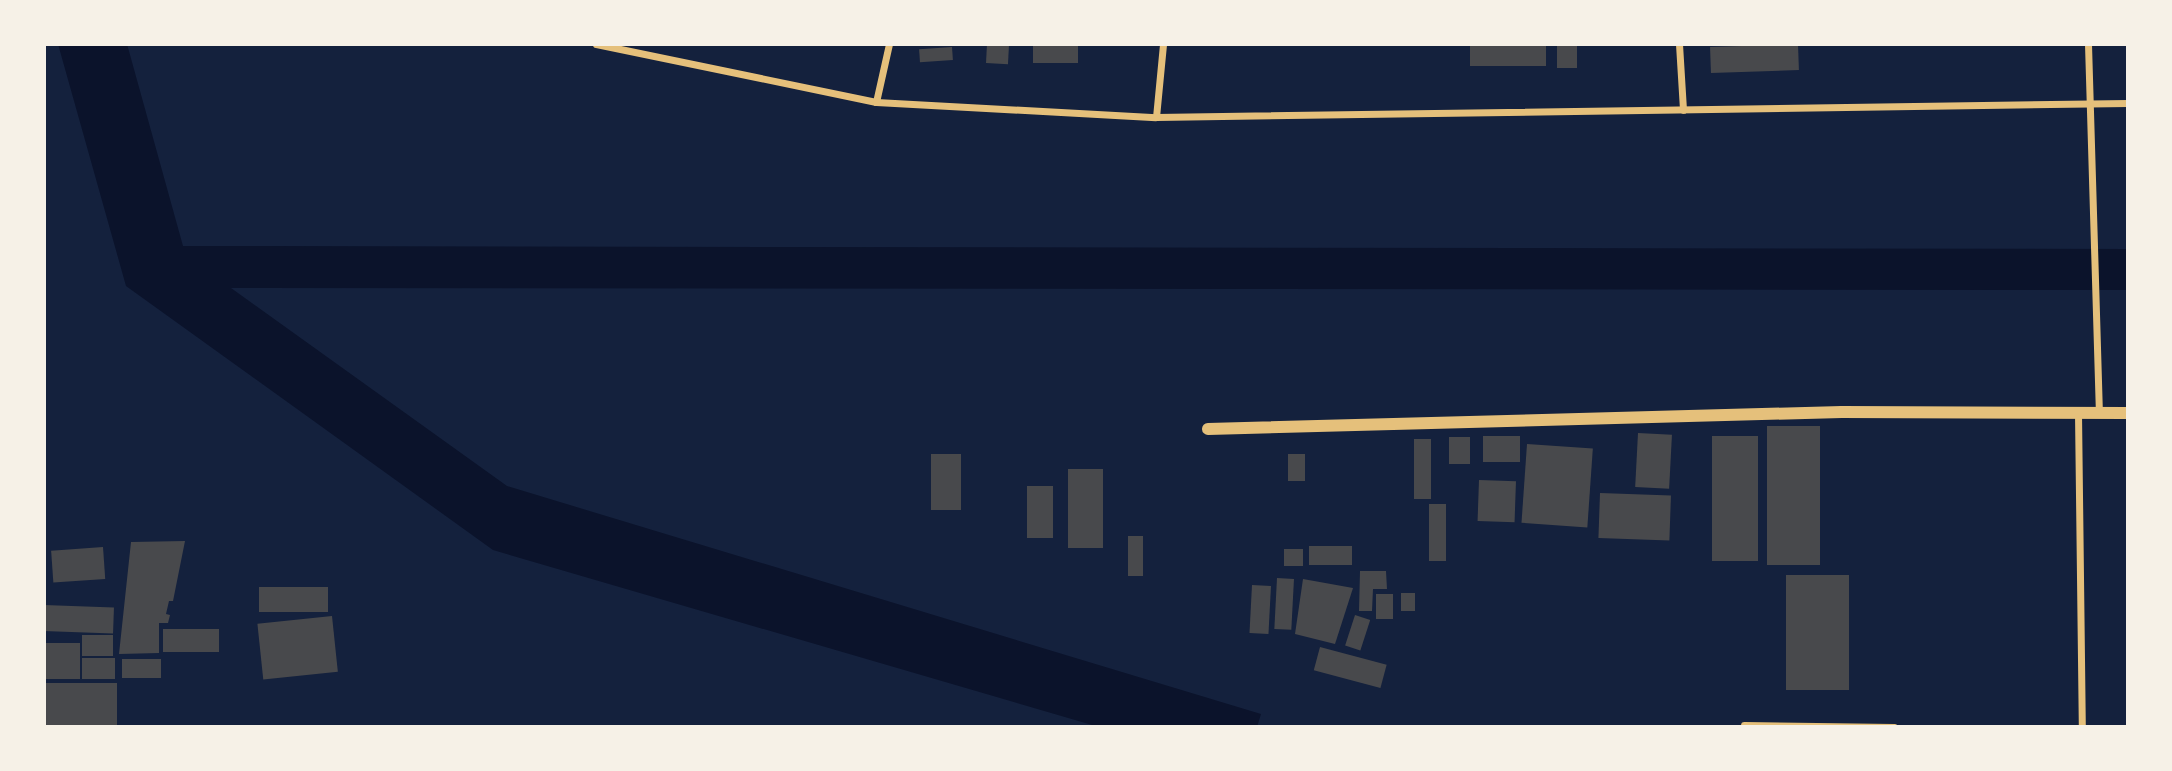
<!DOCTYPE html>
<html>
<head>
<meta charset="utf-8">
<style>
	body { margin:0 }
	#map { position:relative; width:2172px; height:771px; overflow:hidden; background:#14213d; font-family:Raleway,sans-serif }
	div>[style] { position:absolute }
	.water>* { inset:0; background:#0b132b }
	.building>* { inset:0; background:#48494c; transform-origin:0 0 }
	.minor>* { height:7px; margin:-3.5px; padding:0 3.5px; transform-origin:3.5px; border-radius:3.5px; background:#e5c07b }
	.tertiary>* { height:12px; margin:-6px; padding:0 6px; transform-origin:6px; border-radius:6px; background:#e5c07b }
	span { translate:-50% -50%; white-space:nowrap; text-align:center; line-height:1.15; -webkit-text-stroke:5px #f6f1e7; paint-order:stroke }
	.frame { position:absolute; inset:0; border:46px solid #f6f1e7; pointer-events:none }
</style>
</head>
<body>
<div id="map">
	<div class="water">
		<div style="clip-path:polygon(58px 44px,127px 44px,183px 246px,2128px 249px,2128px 290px,231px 288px,507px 486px,1261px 714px,1257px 727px,1099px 727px,493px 550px,126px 286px)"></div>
	</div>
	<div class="building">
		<div style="left:987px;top:44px;width:22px;height:19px;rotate:3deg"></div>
		<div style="left:1033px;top:44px;width:45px;height:19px"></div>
		<div style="left:1470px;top:44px;width:76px;height:22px"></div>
		<div style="left:1557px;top:44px;width:20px;height:24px"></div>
		<div style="left:1798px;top:44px;width:26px;height:88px;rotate:88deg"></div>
		<div style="left:952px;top:47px;width:13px;height:33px;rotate:86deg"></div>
		<div style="left:1767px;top:426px;width:53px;height:139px"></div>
		<div style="left:1638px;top:433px;width:34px;height:54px;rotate:3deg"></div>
		<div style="left:1483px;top:436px;width:37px;height:26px"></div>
		<div style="left:1712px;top:436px;width:46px;height:125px"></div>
		<div style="left:1449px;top:437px;width:21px;height:27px"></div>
		<div style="left:1414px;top:439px;width:17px;height:60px"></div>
		<div style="left:1527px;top:444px;width:66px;height:79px;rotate:4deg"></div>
		<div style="left:931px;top:454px;width:30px;height:56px"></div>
		<div style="left:1288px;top:454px;width:17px;height:27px"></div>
		<div style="left:1068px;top:469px;width:35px;height:79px"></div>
		<div style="left:1479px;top:480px;width:37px;height:41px;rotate:2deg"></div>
		<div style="left:1027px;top:486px;width:26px;height:52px"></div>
		<div style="left:1600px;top:493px;width:71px;height:45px;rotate:2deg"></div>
		<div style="left:1429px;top:504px;width:17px;height:57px"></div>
		<div style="left:1128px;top:536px;width:15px;height:40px"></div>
		<div style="clip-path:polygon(185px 541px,173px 601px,169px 601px,166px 614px,170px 615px,168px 623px,159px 623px,159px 653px,119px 654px,131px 542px)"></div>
		<div style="left:1352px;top:546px;width:19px;height:43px;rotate:90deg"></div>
		<div style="left:103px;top:547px;width:32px;height:52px;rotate:86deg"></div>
		<div style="left:1303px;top:549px;width:17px;height:19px;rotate:90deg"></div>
		<div style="clip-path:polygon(1360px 571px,1386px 571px,1387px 589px,1373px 589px,1372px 611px,1359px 611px)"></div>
		<div style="left:1786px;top:575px;width:63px;height:115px"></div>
		<div style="left:1277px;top:578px;width:17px;height:51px;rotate:3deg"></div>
		<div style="clip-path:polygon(1303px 579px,1353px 588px,1335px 644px,1295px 634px)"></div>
		<div style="left:1252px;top:585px;width:19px;height:48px;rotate:3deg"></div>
		<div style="left:259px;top:587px;width:69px;height:25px"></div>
		<div style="left:1401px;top:593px;width:14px;height:18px"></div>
		<div style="left:1376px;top:594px;width:17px;height:25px"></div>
		<div style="left:44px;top:605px;width:70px;height:26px;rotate:2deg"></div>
		<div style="left:1355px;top:615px;width:16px;height:32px;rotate:18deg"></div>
		<div style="left:332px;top:616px;width:56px;height:75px;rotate:84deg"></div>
		<div style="left:219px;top:629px;width:23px;height:56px;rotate:90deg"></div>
		<div style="left:82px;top:635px;width:31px;height:21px"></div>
		<div style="left:80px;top:643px;width:36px;height:36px;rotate:90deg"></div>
		<div style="left:1320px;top:647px;width:69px;height:24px;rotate:15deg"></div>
		<div style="left:115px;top:658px;width:21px;height:33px;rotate:90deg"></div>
		<div style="left:122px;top:659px;width:39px;height:19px"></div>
		<div style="left:44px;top:683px;width:73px;height:44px"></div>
	</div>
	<div class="minor">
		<div style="left:596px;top:44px;width:286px;rotate:11.7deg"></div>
		<div style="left:876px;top:102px;width:280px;rotate:3.1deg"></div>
		<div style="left:1156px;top:117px;width:972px;rotate:-0.83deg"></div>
		<div style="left:1679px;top:44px;width:66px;rotate:86.5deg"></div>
		<div style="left:2088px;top:44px;width:369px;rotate:88.3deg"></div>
		<div style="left:876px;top:102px;width:59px;rotate:-77.4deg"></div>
		<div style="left:1156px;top:117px;width:73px;rotate:-84.5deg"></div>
		<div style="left:2078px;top:413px;width:314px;rotate:89.3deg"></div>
		<div style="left:1744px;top:725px;width:150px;rotate:0.8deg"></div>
	</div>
	<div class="tertiary">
		<div style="left:1208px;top:429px;width:634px;rotate:-1.54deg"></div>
		<div style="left:1842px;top:412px;width:286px;rotate:0.2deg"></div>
	</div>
	<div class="frame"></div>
</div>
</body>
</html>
